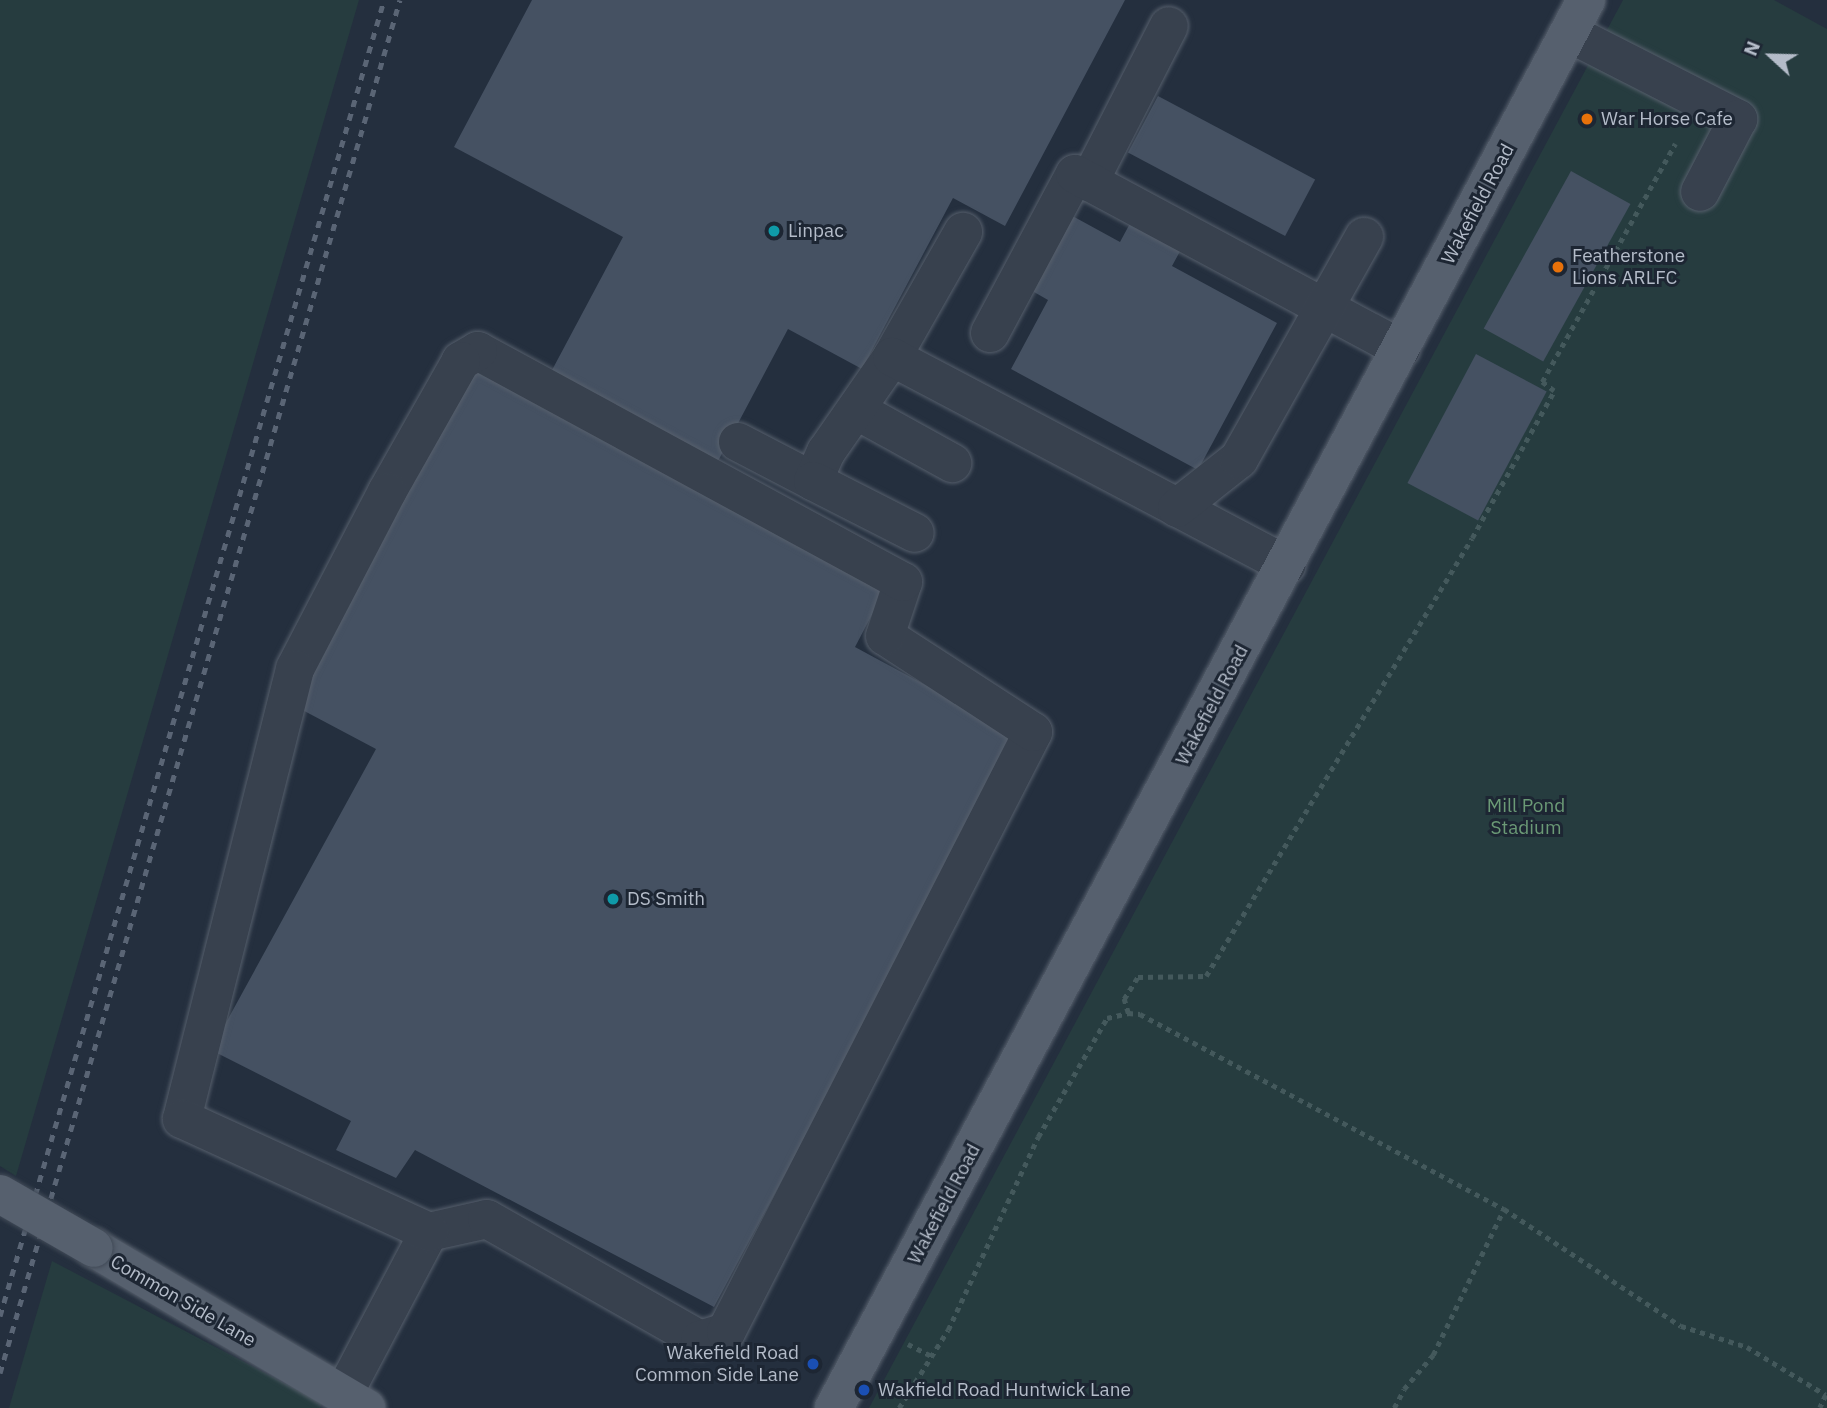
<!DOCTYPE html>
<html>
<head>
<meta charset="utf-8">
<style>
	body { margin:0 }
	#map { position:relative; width:1827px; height:1408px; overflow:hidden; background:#242f3e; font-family:"IBM Plex Sans",sans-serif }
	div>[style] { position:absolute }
	.green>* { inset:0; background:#263c3f }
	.building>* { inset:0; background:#455162; transform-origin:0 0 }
	.path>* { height:4.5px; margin-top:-2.25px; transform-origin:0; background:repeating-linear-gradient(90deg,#44595c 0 5px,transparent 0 10px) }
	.roads { filter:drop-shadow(0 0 2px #565f6c) drop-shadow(0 0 2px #565f6c) }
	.minor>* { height:38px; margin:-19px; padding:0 19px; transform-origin:19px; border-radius:19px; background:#38414e }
	.major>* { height:38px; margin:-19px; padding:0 19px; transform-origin:19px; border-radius:19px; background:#56606e }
	.rail>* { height:5px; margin-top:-2.5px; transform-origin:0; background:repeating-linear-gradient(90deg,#5a6575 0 7px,transparent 0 14px) }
	.bridges { filter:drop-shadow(0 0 2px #414a57) drop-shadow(0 0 2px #414a57) }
	.major-bridge>* { height:38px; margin:-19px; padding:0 19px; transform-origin:19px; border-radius:19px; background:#56606e }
	.dots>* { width:19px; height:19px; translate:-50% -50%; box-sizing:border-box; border:4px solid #1d2633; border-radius:50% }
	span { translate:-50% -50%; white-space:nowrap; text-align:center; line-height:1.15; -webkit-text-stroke:6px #1d2633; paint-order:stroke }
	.poi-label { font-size:19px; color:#b4bcc9 }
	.left { translate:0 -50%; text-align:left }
	.right { translate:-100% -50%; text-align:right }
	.street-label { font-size:19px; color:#b4bcc9 }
	.park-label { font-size:19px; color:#6b9a76 }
	.north { position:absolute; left:1736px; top:21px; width:70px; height:70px; -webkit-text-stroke:5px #1d2633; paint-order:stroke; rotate:292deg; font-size:19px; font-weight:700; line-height:28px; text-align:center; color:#b4bcc9 }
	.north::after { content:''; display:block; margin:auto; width:24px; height:32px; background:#b4bcc9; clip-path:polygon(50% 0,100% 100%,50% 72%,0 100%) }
</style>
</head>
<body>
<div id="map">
	<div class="green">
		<div style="clip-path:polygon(0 0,359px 0,16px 1176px,0 1166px)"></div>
		<div style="clip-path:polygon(1623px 0,1774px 0,1827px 29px,1827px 1408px,869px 1408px)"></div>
		<div style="clip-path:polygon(52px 1261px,322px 1403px,320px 1408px,9px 1408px)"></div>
	</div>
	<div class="building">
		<div style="clip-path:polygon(532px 0,1125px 0,1005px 226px,953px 198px,862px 369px,788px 329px,718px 461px,551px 372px,623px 237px,454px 147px)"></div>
		<div style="left:1158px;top:96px;width:178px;height:64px;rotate:28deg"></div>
		<div style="left:1571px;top:171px;width:68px;height:180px;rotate:29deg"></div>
		<div style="clip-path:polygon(1067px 213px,1120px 242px,1134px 216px,1184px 244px,1172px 266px,1277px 323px,1198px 470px,1011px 369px,1048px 300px,1027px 288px)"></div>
		<div style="left:1476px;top:354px;width:80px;height:146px;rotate:28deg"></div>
		<div style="clip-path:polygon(470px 366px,886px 588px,855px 647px,1020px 736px,714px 1307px,415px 1150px,396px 1178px,336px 1150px,351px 1121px,211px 1050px,376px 749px,293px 705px)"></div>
	</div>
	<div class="path">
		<div style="left:1128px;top:1013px;width:15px;rotate:-106deg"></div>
		<div style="left:1124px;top:999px;width:26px;rotate:-58deg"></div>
		<div style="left:1138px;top:977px;width:68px;rotate:-0.8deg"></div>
		<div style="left:1206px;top:976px;width:512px;rotate:-58.73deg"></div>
		<div style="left:1472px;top:538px;width:168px;rotate:-60.8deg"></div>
		<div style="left:1554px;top:391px;width:15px;rotate:-143deg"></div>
		<div style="left:1542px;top:382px;width:273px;rotate:-60.8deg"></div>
		<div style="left:908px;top:1344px;width:27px;rotate:27deg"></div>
		<div style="left:899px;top:1408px;width:92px;rotate:-57.9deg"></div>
		<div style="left:948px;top:1330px;width:213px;rotate:-65deg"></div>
		<div style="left:1038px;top:1137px;width:138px;rotate:-59.9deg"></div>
		<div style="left:1107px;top:1018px;width:22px;rotate:-13deg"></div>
		<div style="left:1128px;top:1013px;width:12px;rotate:5deg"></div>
		<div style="left:1140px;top:1014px;width:413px;rotate:28.2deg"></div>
		<div style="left:1504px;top:1209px;width:212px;rotate:33.5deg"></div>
		<div style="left:1681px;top:1326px;width:69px;rotate:17.7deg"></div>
		<div style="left:1747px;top:1347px;width:92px;rotate:31.3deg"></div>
		<div style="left:1826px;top:1395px;width:14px;rotate:115deg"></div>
		<div style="left:1394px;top:1408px;width:21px;rotate:-62deg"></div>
		<div style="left:1404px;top:1389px;width:45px;rotate:-49.5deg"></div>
		<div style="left:1433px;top:1355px;width:162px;rotate:-64.1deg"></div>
	</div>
	<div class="roads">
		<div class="minor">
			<div style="left:1569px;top:33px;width:190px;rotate:27deg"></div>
			<div style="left:1738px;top:119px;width:82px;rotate:117.5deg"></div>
			<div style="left:1089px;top:182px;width:175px;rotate:-62.9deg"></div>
			<div style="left:990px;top:333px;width:180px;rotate:-61.9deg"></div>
			<div style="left:1075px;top:174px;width:370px;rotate:28.2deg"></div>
			<div style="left:892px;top:357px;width:144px;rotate:-60.4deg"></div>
			<div style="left:856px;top:410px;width:110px;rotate:28.9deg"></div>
			<div style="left:738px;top:442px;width:85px;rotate:27.5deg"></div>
			<div style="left:813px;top:481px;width:32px;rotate:-66deg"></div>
			<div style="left:826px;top:452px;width:116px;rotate:-55.2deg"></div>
			<div style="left:892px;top:357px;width:446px;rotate:27.8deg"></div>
			<div style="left:813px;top:481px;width:114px;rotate:27deg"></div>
			<div style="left:1177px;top:508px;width:79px;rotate:-38.3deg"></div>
			<div style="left:1239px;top:459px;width:255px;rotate:-60.6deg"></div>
			<div style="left:343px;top:1395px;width:184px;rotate:-62.2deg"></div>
			<div style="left:429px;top:1232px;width:59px;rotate:-12.6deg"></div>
			<div style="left:487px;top:1219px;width:245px;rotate:29.6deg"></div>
			<div style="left:700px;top:1340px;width:27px;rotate:-17deg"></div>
			<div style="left:726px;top:1332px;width:674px;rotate:-62.9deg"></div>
			<div style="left:1033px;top:732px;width:176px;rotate:-147deg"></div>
			<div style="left:885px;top:636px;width:57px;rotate:-71.6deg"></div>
			<div style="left:903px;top:582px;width:484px;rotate:-151.5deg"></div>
			<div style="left:478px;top:351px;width:20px;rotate:150deg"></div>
			<div style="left:461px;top:361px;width:150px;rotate:119.5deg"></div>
			<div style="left:387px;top:492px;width:199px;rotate:117.5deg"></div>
			<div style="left:295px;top:669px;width:464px;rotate:104.1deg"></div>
			<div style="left:182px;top:1119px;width:272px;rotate:24.6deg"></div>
		</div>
		<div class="major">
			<div style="left:94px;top:1248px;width:316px;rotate:30.5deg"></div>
			<div style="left:834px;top:1408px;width:1596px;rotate:-61.89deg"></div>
		</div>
	</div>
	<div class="rail">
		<div style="left:0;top:1316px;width:1371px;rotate:-73.73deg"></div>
		<div style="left:0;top:1373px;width:1430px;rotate:-73.76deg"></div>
	</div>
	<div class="bridges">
		<div class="major-bridge">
			<div style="left:0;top:1194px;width:108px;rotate:29.9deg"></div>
		</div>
	</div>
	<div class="dots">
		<div style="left:1587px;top:119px;background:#e8710a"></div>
		<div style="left:774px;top:231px;background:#0f9aa8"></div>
		<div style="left:1558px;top:267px;background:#e8710a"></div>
		<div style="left:613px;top:899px;background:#0f9aa8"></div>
		<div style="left:813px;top:1364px;background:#1a4fb4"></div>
		<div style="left:864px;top:1390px;background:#1a4fb4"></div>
	</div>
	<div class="poi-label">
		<span class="left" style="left:1601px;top:119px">War Horse Cafe</span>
		<span class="left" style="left:788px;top:231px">Linpac</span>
		<span class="left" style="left:1572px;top:267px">Featherstone<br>Lions ARLFC</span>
		<span class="left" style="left:627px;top:899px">DS Smith</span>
		<span class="right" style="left:799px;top:1364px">Wakefield Road<br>Common Side Lane</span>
		<span class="left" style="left:878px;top:1390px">Wakfield Road Huntwick Lane</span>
	</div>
	<div class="street-label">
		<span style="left:1478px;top:204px;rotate:-62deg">Wakefield Road</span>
		<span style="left:1212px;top:705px;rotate:-62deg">Wakefield Road</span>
		<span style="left:944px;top:1204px;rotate:-62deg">Wakefield Road</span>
		<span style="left:183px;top:1301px;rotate:30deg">Common Side Lane</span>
	</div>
	<div class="park-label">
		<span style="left:1526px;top:817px">Mill Pond<br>Stadium</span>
	</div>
	<div class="north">N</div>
</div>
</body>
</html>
